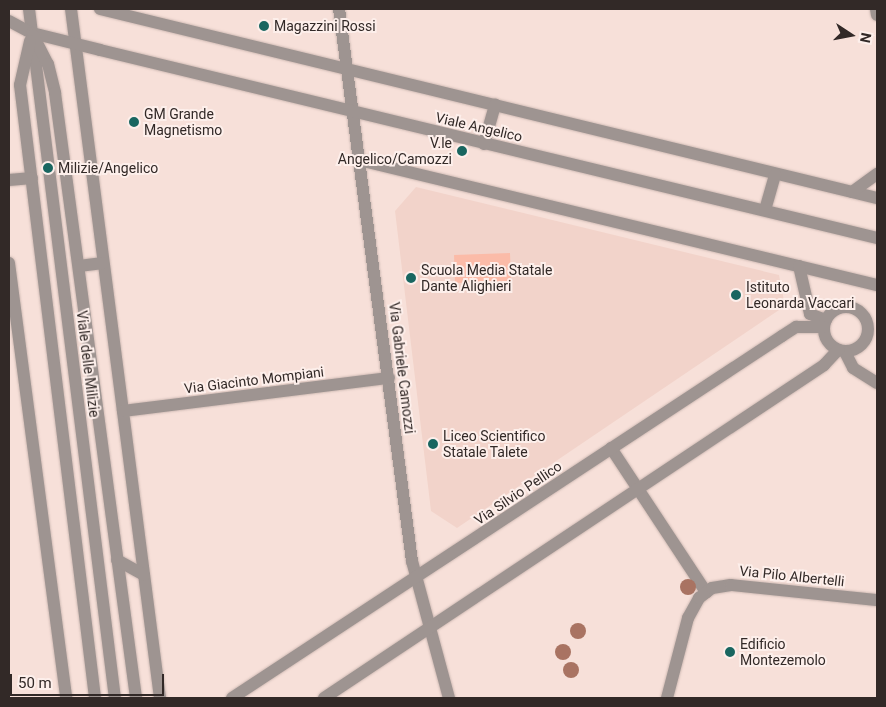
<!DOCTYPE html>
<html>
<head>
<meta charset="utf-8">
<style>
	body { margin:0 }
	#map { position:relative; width:886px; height:707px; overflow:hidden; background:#f7e0d9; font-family:Roboto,sans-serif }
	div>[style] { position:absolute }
	.built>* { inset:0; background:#f2d3ca }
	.green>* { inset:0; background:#fbbba8; transform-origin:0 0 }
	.roads { filter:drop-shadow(0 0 1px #d0bbb5) drop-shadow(0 0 1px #d0bbb5) }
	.minor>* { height:12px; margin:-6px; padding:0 6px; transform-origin:6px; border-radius:6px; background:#9e9491 }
	.minor>.ring { margin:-6px; padding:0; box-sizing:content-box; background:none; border:12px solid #9e9491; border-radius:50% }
	.trees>* { width:16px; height:16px; margin:-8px; border-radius:50%; background:#a97362 }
	.dots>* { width:14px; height:14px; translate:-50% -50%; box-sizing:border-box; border:2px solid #fdefeb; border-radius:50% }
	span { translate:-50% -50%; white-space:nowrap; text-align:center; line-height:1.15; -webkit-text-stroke:4px #fdefeb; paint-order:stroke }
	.poi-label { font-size:14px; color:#322927 }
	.left { translate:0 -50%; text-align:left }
	.right { translate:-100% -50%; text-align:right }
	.street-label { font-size:14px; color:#322927 }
	.frame { position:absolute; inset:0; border:10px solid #322927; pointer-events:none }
	.north { position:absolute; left:826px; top:10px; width:50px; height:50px; -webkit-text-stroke:4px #fdefeb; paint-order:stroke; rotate:101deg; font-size:14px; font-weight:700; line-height:20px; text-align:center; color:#322927 }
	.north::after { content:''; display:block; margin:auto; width:18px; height:22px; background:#322927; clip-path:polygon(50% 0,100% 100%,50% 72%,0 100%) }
	.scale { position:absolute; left:10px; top:674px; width:154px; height:22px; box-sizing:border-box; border:2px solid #322927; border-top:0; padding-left:6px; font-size:15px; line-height:18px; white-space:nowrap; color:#322927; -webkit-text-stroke:4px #fdefeb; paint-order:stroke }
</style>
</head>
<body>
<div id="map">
	<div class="built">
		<div style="clip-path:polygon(416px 187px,779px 275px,785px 306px,457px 528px,431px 511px,395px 211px)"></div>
	</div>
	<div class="green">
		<div style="left:510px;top:253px;width:28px;height:56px;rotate:88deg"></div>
	</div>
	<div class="roads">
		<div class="minor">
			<div style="left:29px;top:9px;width:694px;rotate:82.89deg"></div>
			<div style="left:71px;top:9px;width:695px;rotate:82.64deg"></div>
			<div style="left:100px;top:9px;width:800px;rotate:13.67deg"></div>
			<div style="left:339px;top:9px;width:557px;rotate:82.47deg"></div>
			<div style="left:412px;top:561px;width:142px;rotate:74.9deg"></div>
			<div style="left:876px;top:9px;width:6px;rotate:81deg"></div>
			<div style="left:9px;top:21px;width:26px;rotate:28deg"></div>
			<div style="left:32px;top:33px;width:70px;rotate:14deg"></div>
			<div style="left:100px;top:50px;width:799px;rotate:13.6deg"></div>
			<div style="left:33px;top:35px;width:33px;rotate:63deg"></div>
			<div style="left:48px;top:64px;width:30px;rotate:76deg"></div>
			<div style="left:55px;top:93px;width:610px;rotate:82.37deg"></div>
			<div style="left:30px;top:41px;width:45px;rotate:102.8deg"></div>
			<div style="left:20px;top:85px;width:618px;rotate:83.02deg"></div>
			<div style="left:484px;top:144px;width:41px;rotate:-74.2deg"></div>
			<div style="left:359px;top:160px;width:533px;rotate:13.57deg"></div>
			<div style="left:9px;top:180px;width:23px;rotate:-5deg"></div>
			<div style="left:852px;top:192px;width:31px;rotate:-36deg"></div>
			<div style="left:765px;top:210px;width:37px;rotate:-74deg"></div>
			<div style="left:9px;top:263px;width:439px;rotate:82.5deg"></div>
			<div style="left:79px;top:266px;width:24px;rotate:-7deg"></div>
			<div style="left:799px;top:266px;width:49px;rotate:77.1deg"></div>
			<div style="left:810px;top:314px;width:17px;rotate:21deg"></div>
			<div class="ring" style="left:824px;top:307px;width:32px;height:32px"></div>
			<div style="left:845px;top:352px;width:18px;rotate:63deg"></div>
			<div style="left:853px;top:368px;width:28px;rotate:32deg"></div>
			<div style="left:123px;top:411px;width:268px;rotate:-7.1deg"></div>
			<div style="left:611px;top:448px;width:173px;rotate:56.6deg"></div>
			<div style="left:117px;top:560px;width:31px;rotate:29deg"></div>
			<div style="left:232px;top:698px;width:658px;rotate:-33.35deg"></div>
			<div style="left:782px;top:336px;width:17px;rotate:-33deg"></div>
			<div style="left:796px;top:327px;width:28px"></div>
			<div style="left:324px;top:698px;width:601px;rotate:-33.66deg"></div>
			<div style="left:824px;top:365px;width:21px;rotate:-47deg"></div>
			<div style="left:667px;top:698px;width:83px;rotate:-75.3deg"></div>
			<div style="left:688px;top:618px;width:23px;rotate:-61deg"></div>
			<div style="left:699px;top:598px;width:16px;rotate:-38deg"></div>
			<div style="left:712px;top:588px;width:19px;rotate:-9deg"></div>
			<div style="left:731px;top:585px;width:147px;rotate:5.9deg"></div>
		</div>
	</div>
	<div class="trees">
		<div style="left:688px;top:587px"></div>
		<div style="left:578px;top:631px"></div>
		<div style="left:563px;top:652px"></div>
		<div style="left:571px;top:670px"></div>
	</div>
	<div class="dots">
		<div style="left:264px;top:26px;background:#196660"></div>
		<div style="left:134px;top:122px;background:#196660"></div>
		<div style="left:462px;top:151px;background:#196660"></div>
		<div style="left:48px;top:168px;background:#196660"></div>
		<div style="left:411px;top:278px;background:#196660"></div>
		<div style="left:736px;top:295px;background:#196660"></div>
		<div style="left:433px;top:444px;background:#196660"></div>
		<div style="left:730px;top:652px;background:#196660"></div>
	</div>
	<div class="poi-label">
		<span class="left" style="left:274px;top:26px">Magazzini Rossi</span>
		<span class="left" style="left:144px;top:122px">GM Grande<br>Magnetismo</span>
		<span class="right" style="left:452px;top:151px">V.le<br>Angelico/Camozzi</span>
		<span class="left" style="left:58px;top:168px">Milizie/Angelico</span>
		<span class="left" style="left:421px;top:278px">Scuola Media Statale<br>Dante Alighieri</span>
		<span class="left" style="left:746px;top:295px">Istituto<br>Leonarda Vaccari</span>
		<span class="left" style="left:443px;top:444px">Liceo Scientifico<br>Statale Talete</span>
		<span class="left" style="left:740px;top:652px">Edificio<br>Montezemolo</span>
	</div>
	<div class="street-label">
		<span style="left:479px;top:127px;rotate:13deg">Viale Angelico</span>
		<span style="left:88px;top:364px;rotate:83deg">Viale delle Milizie</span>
		<span style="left:402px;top:368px;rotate:83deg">Via Gabriele Camozzi</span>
		<span style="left:254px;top:380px;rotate:-7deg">Via Giacinto Mompiani</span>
		<span style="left:518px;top:493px;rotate:-34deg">Via Silvio Pellico</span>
		<span style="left:792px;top:576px;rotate:6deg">Via Pilo Albertelli</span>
	</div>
	<div class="frame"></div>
	<div class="north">N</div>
	<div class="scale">50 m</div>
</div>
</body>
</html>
